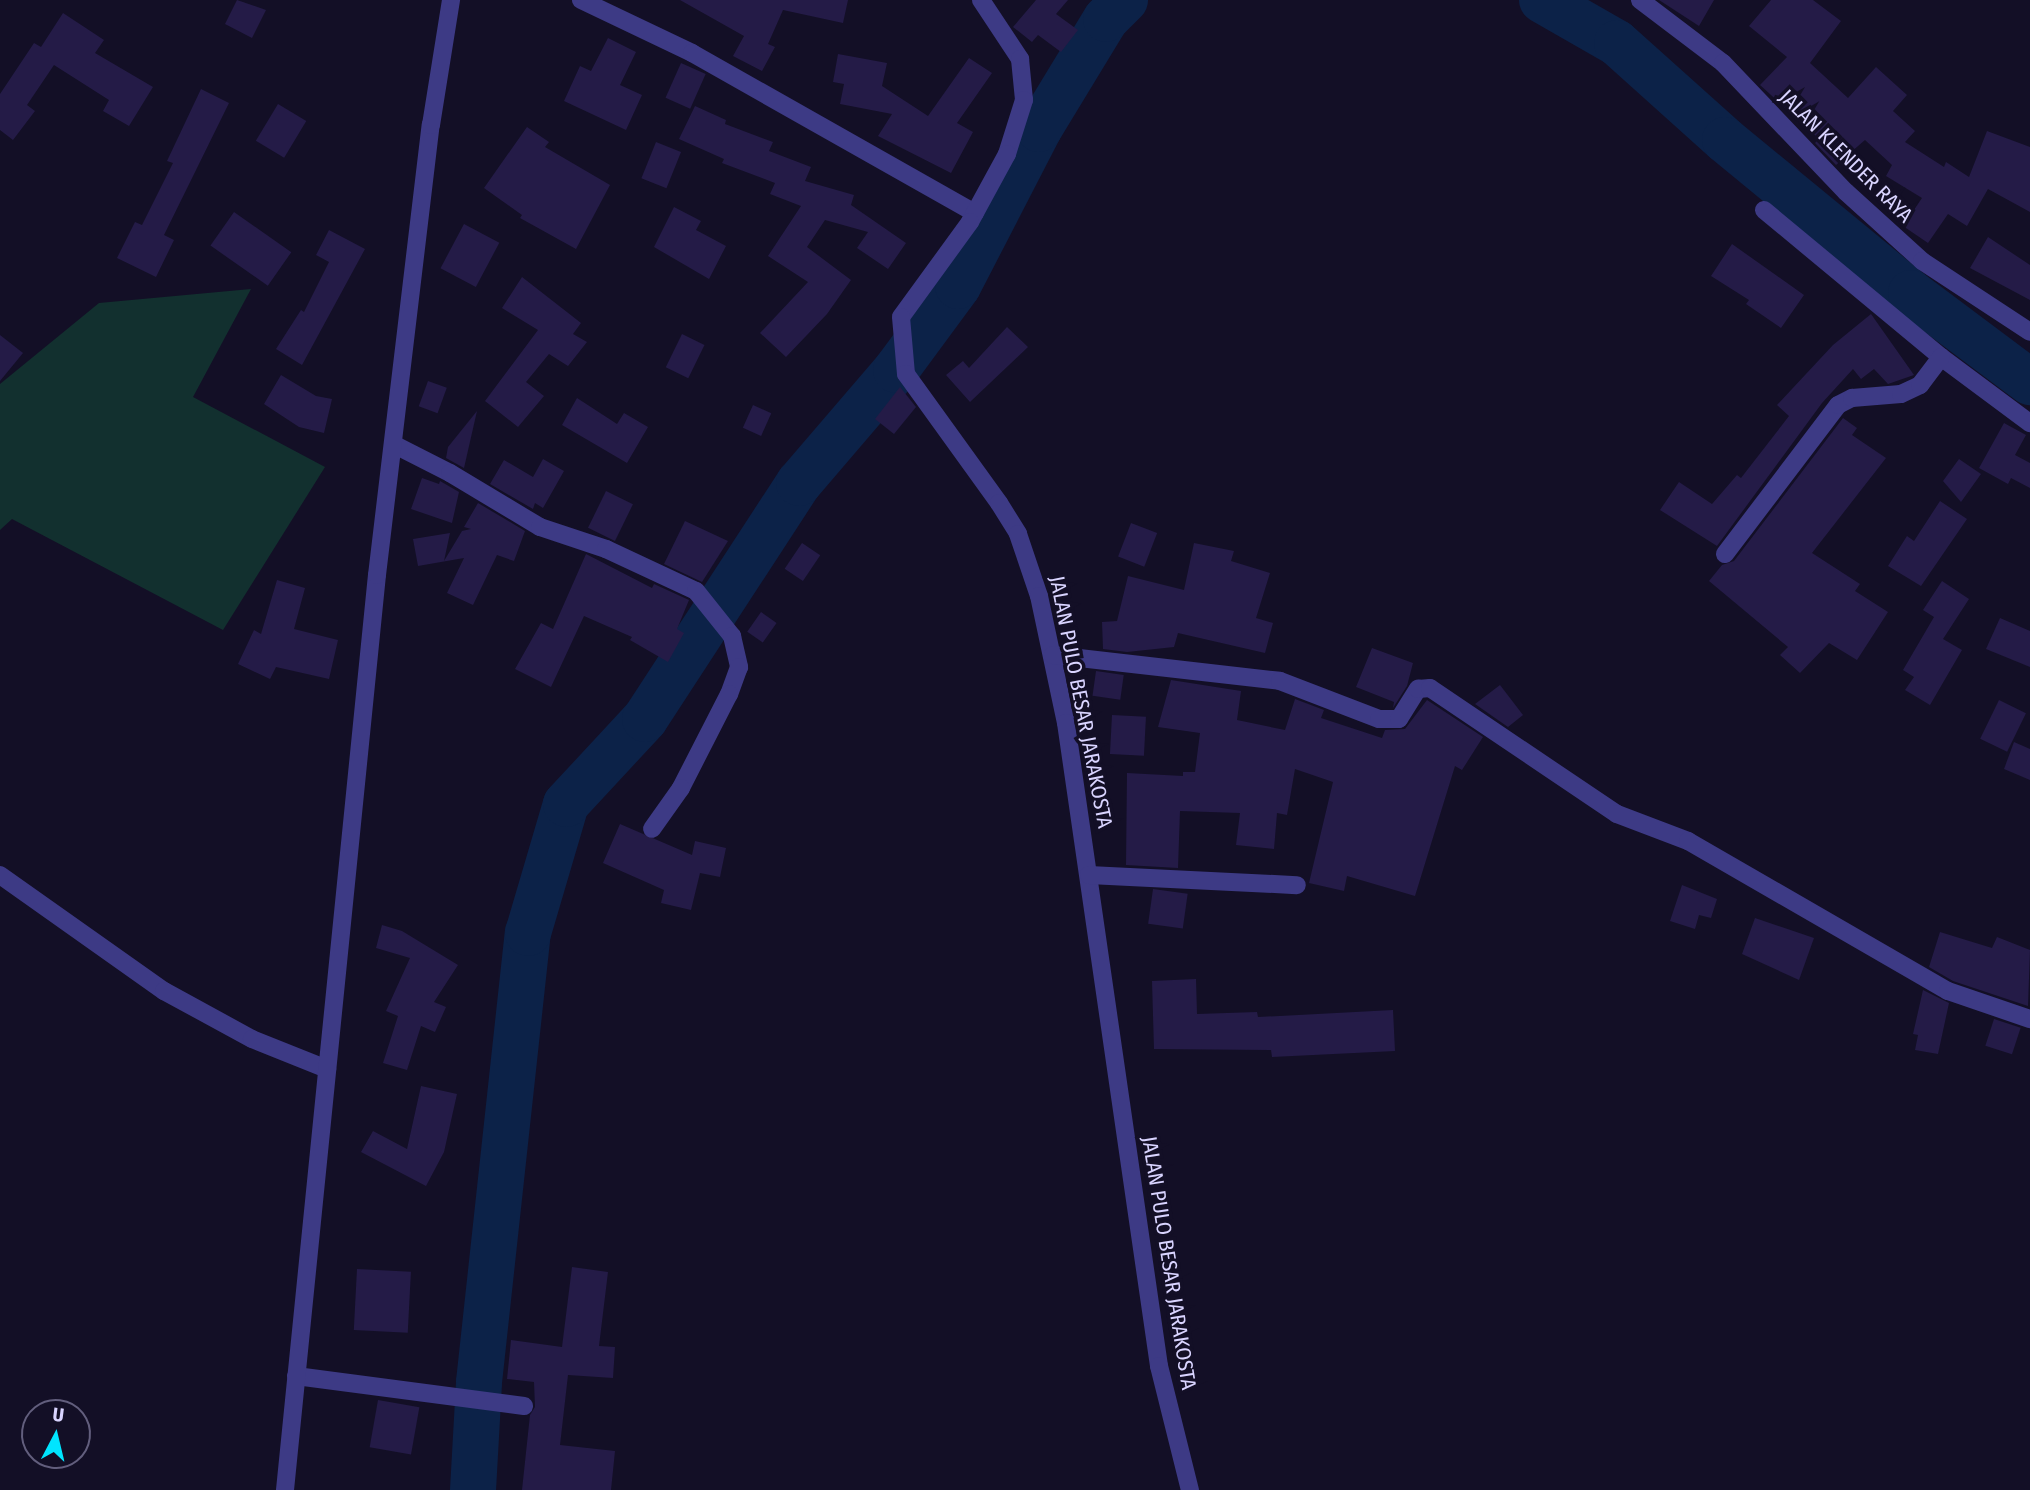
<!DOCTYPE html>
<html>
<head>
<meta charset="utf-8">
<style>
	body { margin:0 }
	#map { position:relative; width:2030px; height:1490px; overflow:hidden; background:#130f26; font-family:"Fira Sans Condensed",sans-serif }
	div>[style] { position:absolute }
	.green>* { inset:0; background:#12302f }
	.river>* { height:46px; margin:-23px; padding:0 23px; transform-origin:23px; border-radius:23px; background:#0c2248 }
	.building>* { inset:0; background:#241b47; transform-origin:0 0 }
	.minor>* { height:18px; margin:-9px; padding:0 9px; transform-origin:9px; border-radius:9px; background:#3d3a85 }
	span { translate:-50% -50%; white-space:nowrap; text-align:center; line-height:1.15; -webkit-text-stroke:7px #130f26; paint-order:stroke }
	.street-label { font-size:21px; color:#d9d4ff }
	.north { position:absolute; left:21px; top:1399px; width:70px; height:70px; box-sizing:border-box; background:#130f26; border:2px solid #625e7d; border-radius:50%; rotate:7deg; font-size:19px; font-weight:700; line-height:28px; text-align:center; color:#d9d4ff }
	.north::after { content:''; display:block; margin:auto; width:24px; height:32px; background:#00e5ff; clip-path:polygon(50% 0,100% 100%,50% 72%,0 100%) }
</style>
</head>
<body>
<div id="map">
	<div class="green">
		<div style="clip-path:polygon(251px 289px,193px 397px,325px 467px,223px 630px,12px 519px,0 530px,0 384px,99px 303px)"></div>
	</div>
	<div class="river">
		<div style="left:1542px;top:0;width:86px;rotate:29.8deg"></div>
		<div style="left:1617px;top:43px;width:145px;rotate:41.9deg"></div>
		<div style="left:1725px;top:140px;width:241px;rotate:39.4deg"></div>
		<div style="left:1911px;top:293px;width:149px;rotate:36.8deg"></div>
		<div style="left:473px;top:1490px;width:108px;rotate:-86.8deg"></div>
		<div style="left:479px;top:1382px;width:452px;rotate:-83.8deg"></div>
		<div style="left:528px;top:933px;width:134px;rotate:-73.6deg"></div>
		<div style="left:566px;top:804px;width:116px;rotate:-47.1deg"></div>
		<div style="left:645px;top:719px;width:282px;rotate:-56.9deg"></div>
		<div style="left:799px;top:483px;width:149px;rotate:-49.4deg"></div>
		<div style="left:896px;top:370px;width:104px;rotate:-53.6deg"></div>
		<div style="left:958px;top:286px;width:177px;rotate:-62.7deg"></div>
		<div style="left:1039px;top:129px;width:129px;rotate:-58.7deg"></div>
		<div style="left:1106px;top:19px;width:27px;rotate:-45deg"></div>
	</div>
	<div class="building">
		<div style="clip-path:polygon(237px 0,266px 10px,252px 38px,225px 24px)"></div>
		<div style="clip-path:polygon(680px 0,848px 0,843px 23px,783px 10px,768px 44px,775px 47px,762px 71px,733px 56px,744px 36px)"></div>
		<div style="clip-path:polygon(1036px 0,1068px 0,1056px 14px,1078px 30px,1061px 52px,1038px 35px,1032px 42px,1013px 27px)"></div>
		<div style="clip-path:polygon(1659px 0,1714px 0,1699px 26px)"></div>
		<div style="clip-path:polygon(1771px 0,1813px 0,1841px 21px,1810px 63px,1848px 98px,1876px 67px,1907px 95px,1893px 111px,1915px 131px,1905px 142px,1944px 167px,1946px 162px,1969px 177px,1987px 131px,2030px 147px,2030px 212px,1988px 189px,1967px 226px,1948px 214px,1928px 243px,1903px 226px,1922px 198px,1886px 176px,1892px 165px,1865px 140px,1836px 165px,1815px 143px,1819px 139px,1760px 85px,1787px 57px,1749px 26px)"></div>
		<div style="clip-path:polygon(63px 13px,104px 40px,95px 53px,153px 87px,129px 126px,103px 111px,109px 100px,54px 65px,27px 105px,35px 111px,13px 140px,0 130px,0 94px,34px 43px,41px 47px)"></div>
		<div style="clip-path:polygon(608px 38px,636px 52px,620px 85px,642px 95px,626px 130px,564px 101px,580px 66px,591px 71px)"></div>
		<div style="clip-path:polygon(838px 54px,887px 63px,882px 86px,928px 116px,969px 58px,992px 73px,957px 123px,973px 132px,951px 173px,878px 136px,892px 114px,840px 104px,844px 84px,833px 82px)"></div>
		<div style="left:681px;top:63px;width:27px;height:38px;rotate:24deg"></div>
		<div style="clip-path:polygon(201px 89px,229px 103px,164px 235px,174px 240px,156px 277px,117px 258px,135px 222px,142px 225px,173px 163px,167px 161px)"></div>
		<div style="left:278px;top:104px;width:33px;height:43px;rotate:31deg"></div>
		<div style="clip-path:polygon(695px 106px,726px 120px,725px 124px,773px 142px,769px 151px,811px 167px,805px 181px,854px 195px,851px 205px,906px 243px,888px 269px,857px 248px,868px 232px,825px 220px,807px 247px,851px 280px,827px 314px,786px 357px,760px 333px,808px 282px,768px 256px,801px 206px,770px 194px,775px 183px,722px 163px,724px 159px,679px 139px)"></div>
		<div style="clip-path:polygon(527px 127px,549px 142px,545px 147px,610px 185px,576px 249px,520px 218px,522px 215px,484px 188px)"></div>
		<div style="left:656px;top:142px;width:27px;height:39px;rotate:22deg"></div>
		<div style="clip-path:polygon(674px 207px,701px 221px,696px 230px,726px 246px,709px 279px,654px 247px)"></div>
		<div style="left:234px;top:212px;width:70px;height:41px;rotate:35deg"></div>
		<div style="left:464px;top:224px;width:40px;height:50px;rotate:28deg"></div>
		<div style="clip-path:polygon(329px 230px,365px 249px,302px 365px,276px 349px,301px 310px,304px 312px,329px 262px,316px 255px)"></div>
		<div style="clip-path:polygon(1988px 237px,2030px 265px,2030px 300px,1970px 268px)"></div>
		<div style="clip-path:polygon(1732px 244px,1804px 295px,1781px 328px,1746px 304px,1749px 300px,1711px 276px)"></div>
		<div style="clip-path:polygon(522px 277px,581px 323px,573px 334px,587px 342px,568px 366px,549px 354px,526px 382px,544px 396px,518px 427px,485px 401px,538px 330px,502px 308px)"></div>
		<div style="clip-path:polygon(1871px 314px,1914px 375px,1888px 384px,1874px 369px,1861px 379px,1853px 369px,1822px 403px,1717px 546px,1660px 510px,1679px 482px,1712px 504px,1737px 475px,1741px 478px,1789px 416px,1777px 405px,1833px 345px)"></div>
		<div style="clip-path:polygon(1007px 327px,1028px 347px,970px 402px,946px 375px,963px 361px,969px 368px)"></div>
		<div style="left:682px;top:334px;width:25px;height:37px;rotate:26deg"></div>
		<div style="clip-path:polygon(0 335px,23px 353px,0 381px)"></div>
		<div style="clip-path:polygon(281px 375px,316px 396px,332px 399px,324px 433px,299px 427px,264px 404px)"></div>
		<div style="left:428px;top:381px;width:20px;height:27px;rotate:20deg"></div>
		<div style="clip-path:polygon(900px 387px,916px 407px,894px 434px,875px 419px)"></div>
		<div style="clip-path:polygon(577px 398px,617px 424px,624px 413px,648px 427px,627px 463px,562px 425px)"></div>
		<div style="left:753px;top:405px;width:20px;height:25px;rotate:24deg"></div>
		<div style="clip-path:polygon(477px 411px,464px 468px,446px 458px,448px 447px)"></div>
		<div style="clip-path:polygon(1843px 418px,1857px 428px,1852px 435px,1886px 458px,1812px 553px,1860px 584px,1855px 591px,1888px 612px,1857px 660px,1829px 643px,1800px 673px,1780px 655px,1788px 647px,1709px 581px,1722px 565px,1734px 561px)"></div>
		<div style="clip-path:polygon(2004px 423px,2026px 435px,2015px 455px,2030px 463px,2030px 488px,2011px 478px,2008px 484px,1979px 468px)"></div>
		<div style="clip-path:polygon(543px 459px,564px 471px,543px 508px,535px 503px,533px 509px,490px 484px,504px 460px,533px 477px)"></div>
		<div style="clip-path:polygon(1959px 459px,1981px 474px,1961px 502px,1943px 481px)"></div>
		<div style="clip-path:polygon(422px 478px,439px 484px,440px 481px,459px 492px,452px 523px,411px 509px)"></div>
		<div style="left:606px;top:491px;width:30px;height:41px;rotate:26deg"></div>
		<div style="clip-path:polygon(1940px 501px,1967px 519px,1921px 586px,1888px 566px,1907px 536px,1914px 541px)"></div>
		<div style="clip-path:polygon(478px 503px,525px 531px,514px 561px,497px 555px,473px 605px,447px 593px,464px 558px,418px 566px,413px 539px,450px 533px,444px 561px,462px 531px,471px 529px,464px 527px)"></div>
		<div style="clip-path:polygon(685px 521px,728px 541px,702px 582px,664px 564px)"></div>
		<div style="left:1131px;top:523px;width:28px;height:36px;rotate:21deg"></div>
		<div style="left:802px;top:543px;width:22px;height:31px;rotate:34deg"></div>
		<div style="clip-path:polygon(1194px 543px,1234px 551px,1231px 561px,1270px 573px,1256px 618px,1273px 623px,1265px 653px,1178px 633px,1174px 647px,1127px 652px,1103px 649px,1102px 622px,1117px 621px,1128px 576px,1184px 590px)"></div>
		<div style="clip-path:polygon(586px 554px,652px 588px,654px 584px,689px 600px,677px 629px,684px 633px,668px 662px,630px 640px,632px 637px,584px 616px,551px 687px,515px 669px,541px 623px,553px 629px)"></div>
		<div style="clip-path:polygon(277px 580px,305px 588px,294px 629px,338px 640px,329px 679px,276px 667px,270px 679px,238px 664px,254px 630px,261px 634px)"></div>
		<div style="clip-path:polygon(1942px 581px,1969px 599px,1943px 639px,1962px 650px,1930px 705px,1905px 690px,1914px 677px,1903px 670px,1934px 617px,1923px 610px)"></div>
		<div style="left:761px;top:612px;width:19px;height:24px;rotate:35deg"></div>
		<div style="clip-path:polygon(2000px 618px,2030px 631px,2030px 667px,1986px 649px)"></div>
		<div style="clip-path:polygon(1372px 648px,1413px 663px,1407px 686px,1393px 708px,1394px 702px,1356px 687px)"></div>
		<div style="left:1096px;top:671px;width:28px;height:25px;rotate:8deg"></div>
		<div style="clip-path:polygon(1171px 680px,1241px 691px,1237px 720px,1285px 730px,1295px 699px,1324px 710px,1321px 718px,1382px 738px,1385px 730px,1405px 729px,1427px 700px,1483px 737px,1462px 770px,1455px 766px,1415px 896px,1347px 876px,1344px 891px,1309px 883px,1333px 782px,1295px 769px,1287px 815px,1277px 813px,1274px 849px,1236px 845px,1240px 813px,1180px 811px,1178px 868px,1126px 865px,1127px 773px,1183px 776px,1183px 772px,1195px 772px,1200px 733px,1158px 727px)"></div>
		<div style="clip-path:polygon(1500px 685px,1523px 715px,1508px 727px,1475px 704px)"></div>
		<div style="left:1999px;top:700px;width:30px;height:43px;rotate:26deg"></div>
		<div style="left:1112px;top:715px;width:34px;height:39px;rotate:3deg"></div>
		<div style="clip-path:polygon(2014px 742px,2030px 749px,2030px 780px,2004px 769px)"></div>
		<div style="clip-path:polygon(620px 824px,692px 855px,695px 841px,726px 848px,720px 877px,700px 873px,691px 910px,661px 903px,664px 890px,603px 863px)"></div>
		<div style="clip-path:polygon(1682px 885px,1717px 899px,1711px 918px,1699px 915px,1695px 929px,1670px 921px)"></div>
		<div style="left:1153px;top:889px;width:35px;height:35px;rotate:8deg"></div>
		<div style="clip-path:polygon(1755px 918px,1814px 938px,1799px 980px,1742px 954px)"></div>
		<div style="clip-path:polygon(382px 925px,402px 931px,458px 965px,434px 1002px,446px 1007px,435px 1032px,421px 1026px,407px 1070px,383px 1063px,398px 1016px,386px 1011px,410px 958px,376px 948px)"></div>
		<div style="clip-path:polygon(1940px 932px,1992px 948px,1997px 937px,2030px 950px,2028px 1006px,1953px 981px,1929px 967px)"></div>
		<div style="clip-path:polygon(1196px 979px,1197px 1014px,1257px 1012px,1258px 1017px,1393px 1010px,1395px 1051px,1272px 1057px,1271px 1050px,1154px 1049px,1152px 981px)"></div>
		<div style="clip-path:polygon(1923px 990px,1949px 1003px,1938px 1054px,1915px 1050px,1918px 1035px,1913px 1034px)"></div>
		<div style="left:1994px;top:1019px;width:28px;height:28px;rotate:18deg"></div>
		<div style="clip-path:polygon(421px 1086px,457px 1094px,444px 1152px,426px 1186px,361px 1152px,373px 1131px,407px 1149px)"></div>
		<div style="clip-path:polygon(572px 1267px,608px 1272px,599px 1346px,615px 1347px,613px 1378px,568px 1375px,560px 1445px,615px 1451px,611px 1490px,522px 1490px,530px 1415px,535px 1407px,534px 1382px,507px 1379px,511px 1340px,562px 1347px)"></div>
		<div style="left:357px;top:1269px;width:54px;height:61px;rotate:3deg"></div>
		<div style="left:378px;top:1400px;width:42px;height:48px;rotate:10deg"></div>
	</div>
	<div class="minor">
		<div style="left:581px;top:0;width:123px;rotate:25.5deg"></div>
		<div style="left:692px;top:53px;width:325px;rotate:29.5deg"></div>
		<div style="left:981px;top:0;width:71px;rotate:56.5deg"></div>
		<div style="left:1020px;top:59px;width:41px;rotate:84.4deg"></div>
		<div style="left:1024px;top:100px;width:57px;rotate:107.5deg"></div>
		<div style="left:1007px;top:154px;width:77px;rotate:118.6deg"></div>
		<div style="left:970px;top:222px;width:117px;rotate:126deg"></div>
		<div style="left:901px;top:317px;width:57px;rotate:85deg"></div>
		<div style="left:906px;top:374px;width:159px;rotate:54.2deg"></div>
		<div style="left:999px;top:503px;width:36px;rotate:58deg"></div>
		<div style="left:1018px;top:534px;width:65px;rotate:71.3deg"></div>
		<div style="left:1039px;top:596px;width:130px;rotate:78deg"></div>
		<div style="left:1066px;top:723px;width:650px;rotate:81.77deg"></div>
		<div style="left:1159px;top:1366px;width:128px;rotate:76deg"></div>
		<div style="left:1640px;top:0;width:104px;rotate:37.2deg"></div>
		<div style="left:1723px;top:63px;width:178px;rotate:46.4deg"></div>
		<div style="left:1846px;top:192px;width:103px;rotate:42.2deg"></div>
		<div style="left:1922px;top:261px;width:129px;rotate:33.3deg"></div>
		<div style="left:1764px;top:210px;width:230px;rotate:39.7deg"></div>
		<div style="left:1941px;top:357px;width:111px;rotate:36.6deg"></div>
		<div style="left:393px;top:444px;width:64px;rotate:27deg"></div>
		<div style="left:450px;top:473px;width:105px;rotate:31deg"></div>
		<div style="left:540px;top:527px;width:70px;rotate:18.4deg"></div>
		<div style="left:606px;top:549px;width:99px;rotate:25deg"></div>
		<div style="left:696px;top:591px;width:58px;rotate:51.3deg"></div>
		<div style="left:732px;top:636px;width:32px;rotate:77deg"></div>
		<div style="left:739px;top:667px;width:29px;rotate:110deg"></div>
		<div style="left:729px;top:694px;width:106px;rotate:117.1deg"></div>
		<div style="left:681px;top:788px;width:50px;rotate:125.3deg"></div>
		<div style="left:1725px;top:554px;width:187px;rotate:-52.8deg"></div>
		<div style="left:1838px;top:405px;width:16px;rotate:-27deg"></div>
		<div style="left:1852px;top:398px;width:49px;rotate:-4.7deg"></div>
		<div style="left:1901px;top:394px;width:21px;rotate:-25deg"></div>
		<div style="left:1920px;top:385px;width:35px;rotate:-53deg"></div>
		<div style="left:1053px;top:655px;width:228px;rotate:6.5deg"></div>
		<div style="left:1280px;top:681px;width:106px;rotate:21deg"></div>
		<div style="left:1379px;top:719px;width:20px"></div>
		<div style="left:1399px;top:719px;width:36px;rotate:-58deg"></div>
		<div style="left:1418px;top:689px;width:12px;rotate:-5deg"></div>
		<div style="left:1430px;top:688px;width:225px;rotate:34deg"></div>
		<div style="left:1617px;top:814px;width:76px;rotate:20.8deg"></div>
		<div style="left:1688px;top:841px;width:300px;rotate:30deg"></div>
		<div style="left:1948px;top:991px;width:87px;rotate:18.9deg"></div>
		<div style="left:0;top:875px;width:201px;rotate:35.3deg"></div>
		<div style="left:164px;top:991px;width:100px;rotate:28.6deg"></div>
		<div style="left:252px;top:1039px;width:81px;rotate:21.8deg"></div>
		<div style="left:1089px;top:875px;width:208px;rotate:2.8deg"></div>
		<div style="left:296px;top:1376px;width:230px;rotate:7.5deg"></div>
		<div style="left:285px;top:1490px;width:920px;rotate:-84.26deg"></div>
		<div style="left:377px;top:575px;width:453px;rotate:-83.2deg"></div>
		<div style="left:431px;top:125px;width:127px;rotate:-80.9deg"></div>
	</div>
	<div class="street-label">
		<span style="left:1846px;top:156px;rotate:45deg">JALAN KLENDER RAYA</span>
		<span style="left:1081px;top:702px;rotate:79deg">JALAN PULO BESAR JARAKOSTA</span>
		<span style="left:1169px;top:1263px;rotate:81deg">JALAN PULO BESAR JARAKOSTA</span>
	</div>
	<div class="north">U</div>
</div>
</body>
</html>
